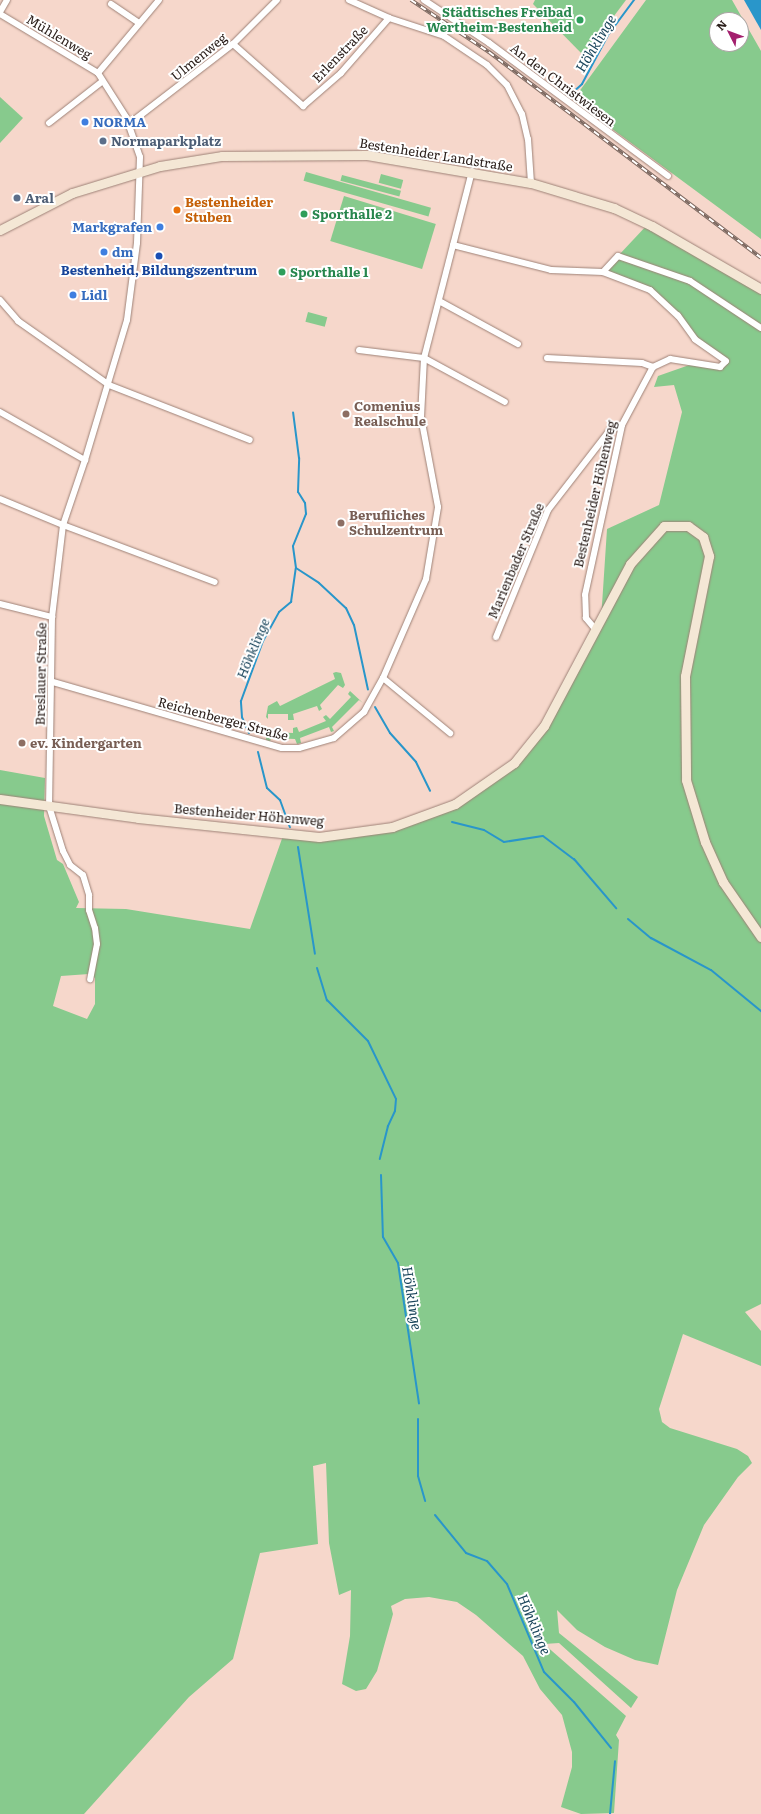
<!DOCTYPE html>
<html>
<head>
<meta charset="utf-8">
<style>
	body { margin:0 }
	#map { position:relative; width:761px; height:1814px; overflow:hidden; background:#f6d7cb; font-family:Literata,serif }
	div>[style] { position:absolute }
	.green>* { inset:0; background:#87ca8d; transform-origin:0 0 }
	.water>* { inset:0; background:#2996ca }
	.stream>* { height:2px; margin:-1px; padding:0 1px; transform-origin:1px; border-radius:1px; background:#2996ca }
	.roads { filter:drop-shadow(0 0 1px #9e8277) drop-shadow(0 0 1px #9e8277) }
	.street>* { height:6px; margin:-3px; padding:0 3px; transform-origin:3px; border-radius:3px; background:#fff }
	.secondary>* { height:9px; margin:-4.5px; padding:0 4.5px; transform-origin:4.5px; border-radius:4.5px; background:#f4e7d5 }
	.rail>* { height:3.5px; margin-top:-1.75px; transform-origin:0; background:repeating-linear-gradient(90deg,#fff 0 6px,#7c6961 0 12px); box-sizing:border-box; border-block:1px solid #7c6961 }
	.dots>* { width:11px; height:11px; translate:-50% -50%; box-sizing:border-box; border:2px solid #fff; border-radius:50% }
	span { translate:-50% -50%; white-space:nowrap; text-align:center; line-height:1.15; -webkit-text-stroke:4px #fff; paint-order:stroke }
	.leisure-label { font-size:13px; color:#27864d; font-weight:700 }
	.right { translate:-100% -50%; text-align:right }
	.left { translate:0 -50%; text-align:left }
	.street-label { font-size:13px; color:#2c201c }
	.shop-label { font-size:13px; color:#366cbe; font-weight:700 }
	.service-label { font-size:13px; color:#4e5e75; font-weight:700 }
	.food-label { font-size:13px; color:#c56008; font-weight:700 }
	.transit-label { font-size:13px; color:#164399; font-weight:700 }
	.education-label { font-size:13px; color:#785e54; font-weight:700 }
	.water-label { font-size:14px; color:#1a455b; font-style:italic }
	.north { position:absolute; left:709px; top:12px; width:40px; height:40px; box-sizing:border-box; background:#fff; border:1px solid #aba6a4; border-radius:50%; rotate:312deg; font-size:11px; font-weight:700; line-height:16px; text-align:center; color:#2c201c }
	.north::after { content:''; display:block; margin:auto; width:14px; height:18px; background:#a3206e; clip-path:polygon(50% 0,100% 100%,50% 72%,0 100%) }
</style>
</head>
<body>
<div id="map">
	<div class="green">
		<div style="clip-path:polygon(535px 0,626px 0,584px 56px,533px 4px)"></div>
		<div style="clip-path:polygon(evenodd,646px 0,732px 0,761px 51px,761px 239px,573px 100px,646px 0,717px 20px,741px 20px,741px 44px,717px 44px,717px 20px)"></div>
		<div style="clip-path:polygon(0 97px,23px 118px,0 143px)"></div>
		<div style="left:306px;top:172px;width:130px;height:9px;rotate:16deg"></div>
		<div style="left:381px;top:174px;width:23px;height:9px;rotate:15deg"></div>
		<div style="left:342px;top:175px;width:61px;height:6px;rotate:15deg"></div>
		<div style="left:344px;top:196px;width:96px;height:47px;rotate:17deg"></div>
		<div style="clip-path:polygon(evenodd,648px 224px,761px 289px,761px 1304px,745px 1312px,761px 1331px,761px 1366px,683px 1334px,659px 1409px,662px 1422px,670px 1428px,737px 1449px,748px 1456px,752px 1463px,738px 1477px,704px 1525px,677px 1590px,658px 1665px,635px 1660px,605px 1647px,577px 1630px,557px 1610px,559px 1633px,638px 1697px,631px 1708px,559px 1643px,544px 1644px,626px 1716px,616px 1735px,619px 1740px,614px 1813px,581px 1814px,561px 1807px,572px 1767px,572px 1752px,562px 1715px,540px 1689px,523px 1656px,476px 1615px,457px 1602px,429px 1597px,405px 1599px,391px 1606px,393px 1614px,377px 1671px,366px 1689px,356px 1691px,342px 1684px,350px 1636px,351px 1590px,339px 1595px,329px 1543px,326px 1463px,313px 1466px,318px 1544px,260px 1553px,233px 1659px,189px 1697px,84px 1814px,0 1814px,0 770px,45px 778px,44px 816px,57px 860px,63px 864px,79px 902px,76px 908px,126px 909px,250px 929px,284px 833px,319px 837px,392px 827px,455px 804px,514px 763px,544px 726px,601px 620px,607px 529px,659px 505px,682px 412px,674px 385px,654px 387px,658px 376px,695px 363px,719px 367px,726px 361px,695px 341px,679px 317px,650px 290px,603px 272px,648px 224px,89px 974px,95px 978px,95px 1004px,87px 1019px,53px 1006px,61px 976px,89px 974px)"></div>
		<div style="left:308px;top:312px;width:20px;height:10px;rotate:15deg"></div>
		<div style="clip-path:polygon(336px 672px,341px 673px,345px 685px,343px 688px,338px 685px,320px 705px,322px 709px,319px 711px,317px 706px,293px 714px,294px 720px,288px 720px,288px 714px,268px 714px,268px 719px,266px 717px,268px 706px,277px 701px,280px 706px,335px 679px,333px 673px)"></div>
		<div style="clip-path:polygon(350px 691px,363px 703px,359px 700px,332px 727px,334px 731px,331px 732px,329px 727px,300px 738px,301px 743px,297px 744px,295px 739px,271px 738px,270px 742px,266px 740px,266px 728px,268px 728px,268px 732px,293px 733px,293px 728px,297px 727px,299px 732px,326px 721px,323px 717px,326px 715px,330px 719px,351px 697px,348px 694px)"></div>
	</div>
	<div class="water">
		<div style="clip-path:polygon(744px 0,761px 0,761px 30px)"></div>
	</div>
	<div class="stream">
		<div style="left:571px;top:94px;width:15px;rotate:-42deg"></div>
		<div style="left:582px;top:84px;width:55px;rotate:-62deg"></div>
		<div style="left:608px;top:35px;width:44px;rotate:-53.4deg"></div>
		<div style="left:296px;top:568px;width:27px;rotate:33deg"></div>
		<div style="left:319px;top:583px;width:37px;rotate:43deg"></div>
		<div style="left:346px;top:608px;width:19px;rotate:65deg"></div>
		<div style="left:354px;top:625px;width:66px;rotate:77.8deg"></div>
		<div style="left:375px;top:707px;width:30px;rotate:60deg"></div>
		<div style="left:390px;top:733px;width:39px;rotate:48deg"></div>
		<div style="left:416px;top:762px;width:32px;rotate:64deg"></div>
		<div style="left:249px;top:733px;width:17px;rotate:-114deg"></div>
		<div style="left:242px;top:717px;width:16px;rotate:-94deg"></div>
		<div style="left:241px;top:701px;width:64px;rotate:-69.9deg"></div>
		<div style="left:263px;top:641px;width:33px;rotate:-61deg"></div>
		<div style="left:279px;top:612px;width:16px;rotate:-40deg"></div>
		<div style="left:291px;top:602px;width:34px;rotate:-82deg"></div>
		<div style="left:296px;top:568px;width:22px;rotate:-98deg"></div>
		<div style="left:293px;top:546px;width:35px;rotate:-68deg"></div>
		<div style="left:306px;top:514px;width:11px;rotate:-95deg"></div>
		<div style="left:305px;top:503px;width:13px;rotate:-122deg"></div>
		<div style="left:298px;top:492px;width:34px;rotate:-88deg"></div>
		<div style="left:299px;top:458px;width:46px;rotate:-97.4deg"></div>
		<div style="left:258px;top:752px;width:37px;rotate:76deg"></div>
		<div style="left:267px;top:788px;width:18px;rotate:43deg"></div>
		<div style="left:280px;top:800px;width:29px;rotate:70deg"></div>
		<div style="left:452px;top:822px;width:33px;rotate:14deg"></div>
		<div style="left:484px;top:830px;width:23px;rotate:31deg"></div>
		<div style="left:504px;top:842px;width:39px;rotate:-9deg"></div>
		<div style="left:543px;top:836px;width:39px;rotate:37deg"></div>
		<div style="left:574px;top:859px;width:65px;rotate:49.4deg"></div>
		<div style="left:298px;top:847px;width:108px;rotate:81deg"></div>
		<div style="left:628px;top:919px;width:30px;rotate:40deg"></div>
		<div style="left:651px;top:938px;width:68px;rotate:28.1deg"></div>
		<div style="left:711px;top:970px;width:65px;rotate:39.4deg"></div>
		<div style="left:317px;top:968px;width:34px;rotate:73deg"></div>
		<div style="left:327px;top:1000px;width:58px;rotate:45deg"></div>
		<div style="left:368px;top:1041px;width:64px;rotate:64.2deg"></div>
		<div style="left:396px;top:1099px;width:12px;rotate:95deg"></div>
		<div style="left:395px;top:1111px;width:17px;rotate:115deg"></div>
		<div style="left:388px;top:1126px;width:34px;rotate:104deg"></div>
		<div style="left:381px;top:1175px;width:62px;rotate:88.2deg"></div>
		<div style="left:383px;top:1237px;width:30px;rotate:60deg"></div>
		<div style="left:398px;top:1263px;width:142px;rotate:81.5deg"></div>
		<div style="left:418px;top:1419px;width:57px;rotate:90deg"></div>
		<div style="left:418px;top:1476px;width:26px;rotate:74deg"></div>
		<div style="left:435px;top:1515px;width:49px;rotate:50.8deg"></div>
		<div style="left:466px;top:1553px;width:22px;rotate:21deg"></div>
		<div style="left:487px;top:1561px;width:30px;rotate:49deg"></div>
		<div style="left:507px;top:1584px;width:95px;rotate:67.2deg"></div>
		<div style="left:544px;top:1672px;width:42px;rotate:45deg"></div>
		<div style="left:574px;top:1702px;width:59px;rotate:51.2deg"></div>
		<div style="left:610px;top:1814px;width:53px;rotate:-84.6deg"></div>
	</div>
	<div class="roads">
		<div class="street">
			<div style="left:349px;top:0;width:44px;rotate:24.2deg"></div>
			<div style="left:389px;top:18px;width:58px;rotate:18.1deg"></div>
			<div style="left:444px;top:36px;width:52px;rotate:34deg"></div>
			<div style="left:487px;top:65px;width:28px;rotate:45deg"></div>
			<div style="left:507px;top:85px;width:33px;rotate:63deg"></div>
			<div style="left:522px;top:114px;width:26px;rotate:77deg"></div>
			<div style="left:528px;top:139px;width:44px;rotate:86.1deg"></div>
			<div style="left:424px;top:0;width:78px;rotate:33.5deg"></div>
			<div style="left:489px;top:43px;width:223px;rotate:36.6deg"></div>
			<div style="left:111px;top:4px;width:32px;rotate:34deg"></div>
			<div style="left:0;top:12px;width:14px;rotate:-60deg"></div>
			<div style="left:0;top:14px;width:114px;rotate:31deg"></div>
			<div style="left:98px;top:73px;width:52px;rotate:57.5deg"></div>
			<div style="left:126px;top:117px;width:42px;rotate:70.7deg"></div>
			<div style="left:140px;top:157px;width:86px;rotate:92deg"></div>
			<div style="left:137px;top:243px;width:78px;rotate:97.4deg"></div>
			<div style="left:127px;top:320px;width:146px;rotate:106.7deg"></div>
			<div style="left:85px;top:460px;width:69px;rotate:108.7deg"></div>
			<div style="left:63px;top:525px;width:93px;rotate:96.8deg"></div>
			<div style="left:52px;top:617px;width:189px;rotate:90.9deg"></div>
			<div style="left:49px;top:806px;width:47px;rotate:72.7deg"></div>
			<div style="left:63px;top:851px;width:16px;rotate:63deg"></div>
			<div style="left:70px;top:865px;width:16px;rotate:38deg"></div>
			<div style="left:83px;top:875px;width:21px;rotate:73deg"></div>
			<div style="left:89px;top:895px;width:15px;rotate:90deg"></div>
			<div style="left:89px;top:910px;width:19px;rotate:72deg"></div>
			<div style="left:95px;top:928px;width:16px;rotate:83deg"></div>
			<div style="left:97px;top:944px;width:36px;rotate:101deg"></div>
			<div style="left:233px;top:44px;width:94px;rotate:41.5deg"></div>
			<div style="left:303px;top:106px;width:50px;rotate:-41deg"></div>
			<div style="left:341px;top:73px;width:73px;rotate:-48.9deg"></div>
			<div style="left:98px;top:73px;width:95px;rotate:-50.1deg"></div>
			<div style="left:49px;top:123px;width:68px;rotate:-37.9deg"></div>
			<div style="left:129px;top:124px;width:131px;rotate:-37.6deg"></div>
			<div style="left:233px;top:44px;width:62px;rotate:-45deg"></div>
			<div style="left:453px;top:245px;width:101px;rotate:14.3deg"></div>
			<div style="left:551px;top:270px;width:52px;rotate:2.2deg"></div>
			<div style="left:0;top:300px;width:28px;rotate:49deg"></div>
			<div style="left:18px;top:321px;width:111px;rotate:35.1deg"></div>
			<div style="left:109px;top:385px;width:151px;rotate:21.3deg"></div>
			<div style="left:439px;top:301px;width:90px;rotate:28.6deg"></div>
			<div style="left:359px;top:350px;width:65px;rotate:7deg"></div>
			<div style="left:424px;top:358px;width:92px;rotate:28.5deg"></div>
			<div style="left:547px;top:358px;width:95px;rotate:3deg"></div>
			<div style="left:642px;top:363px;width:12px;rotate:20deg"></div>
			<div style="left:0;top:412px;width:98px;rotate:29.5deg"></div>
			<div style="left:0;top:499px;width:68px;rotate:22.4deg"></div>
			<div style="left:63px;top:525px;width:162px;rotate:20.6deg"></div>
			<div style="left:0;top:604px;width:54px;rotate:14deg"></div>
			<div style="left:596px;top:630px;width:16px;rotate:-130deg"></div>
			<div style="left:586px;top:618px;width:23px;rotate:-92deg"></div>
			<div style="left:585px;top:595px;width:174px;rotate:-77.7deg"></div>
			<div style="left:622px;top:425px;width:66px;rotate:-61.9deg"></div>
			<div style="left:653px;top:367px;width:19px;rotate:-25deg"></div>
			<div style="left:670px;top:359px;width:51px;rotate:9.1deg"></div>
			<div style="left:720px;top:367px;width:8px;rotate:-45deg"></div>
			<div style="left:726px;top:361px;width:38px;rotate:-145deg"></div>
			<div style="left:695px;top:339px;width:29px;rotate:-126deg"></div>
			<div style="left:678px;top:316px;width:38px;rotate:-137deg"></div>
			<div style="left:650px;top:290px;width:50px;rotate:-159deg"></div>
			<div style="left:603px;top:272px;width:22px;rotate:-47deg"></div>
			<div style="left:618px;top:256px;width:76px;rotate:19.1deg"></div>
			<div style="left:690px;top:281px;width:85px;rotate:33.5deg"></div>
			<div style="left:496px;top:637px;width:137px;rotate:-67.7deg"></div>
			<div style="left:548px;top:510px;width:101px;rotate:-52.2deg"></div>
			<div style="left:610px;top:430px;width:13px;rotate:-23deg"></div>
			<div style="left:383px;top:678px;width:87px;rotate:39.4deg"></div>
			<div style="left:53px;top:682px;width:238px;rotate:16.1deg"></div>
			<div style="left:282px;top:748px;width:17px"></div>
			<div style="left:299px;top:748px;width:36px;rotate:-16deg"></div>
			<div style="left:334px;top:738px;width:40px;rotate:-41deg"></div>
			<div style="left:364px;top:712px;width:39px;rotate:-61deg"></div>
			<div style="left:383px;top:678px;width:108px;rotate:-66.5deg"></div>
			<div style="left:426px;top:579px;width:73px;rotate:-80.5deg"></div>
			<div style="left:438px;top:507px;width:92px;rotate:-100.7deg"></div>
			<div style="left:421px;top:417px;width:59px;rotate:-87.1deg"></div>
			<div style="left:424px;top:358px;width:193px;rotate:-75.6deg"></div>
		</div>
		<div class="secondary">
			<div style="left:0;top:230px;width:81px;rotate:-27.2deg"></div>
			<div style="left:72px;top:193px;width:92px;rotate:-17.1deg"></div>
			<div style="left:160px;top:166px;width:63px;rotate:-9.2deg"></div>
			<div style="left:222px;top:156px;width:145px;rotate:-0.4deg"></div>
			<div style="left:367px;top:155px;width:166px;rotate:9.7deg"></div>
			<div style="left:531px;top:183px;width:87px;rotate:16.8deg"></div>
			<div style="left:614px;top:208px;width:42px;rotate:25.3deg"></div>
			<div style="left:652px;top:226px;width:126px;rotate:30deg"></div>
			<div style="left:0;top:799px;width:139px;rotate:7.8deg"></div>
			<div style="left:138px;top:818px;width:182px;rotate:6deg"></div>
			<div style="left:319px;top:837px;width:74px;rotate:-7.8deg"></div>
			<div style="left:392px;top:827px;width:67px;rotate:-20.1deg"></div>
			<div style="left:455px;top:804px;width:72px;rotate:-34.8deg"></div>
			<div style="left:514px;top:763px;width:48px;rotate:-51deg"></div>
			<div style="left:544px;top:726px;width:183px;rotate:-62deg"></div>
			<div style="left:630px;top:564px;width:51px;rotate:-48.2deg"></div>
			<div style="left:664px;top:526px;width:24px"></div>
			<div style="left:688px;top:526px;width:19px;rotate:36deg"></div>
			<div style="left:703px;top:537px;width:20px;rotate:72deg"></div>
			<div style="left:709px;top:556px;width:122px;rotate:101.3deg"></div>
			<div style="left:685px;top:676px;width:104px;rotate:89.4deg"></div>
			<div style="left:686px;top:780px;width:65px;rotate:73deg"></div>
			<div style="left:705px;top:842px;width:44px;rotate:65.8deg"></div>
			<div style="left:723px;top:882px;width:67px;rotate:55.4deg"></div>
		</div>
	</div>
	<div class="rail">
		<div style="left:411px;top:0;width:94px;rotate:33.7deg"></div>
		<div style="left:489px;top:52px;width:341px;rotate:37.1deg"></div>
	</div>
	<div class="dots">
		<div style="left:580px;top:20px;background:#2e9e5b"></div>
		<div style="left:85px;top:122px;background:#3f7fe0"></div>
		<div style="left:103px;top:141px;background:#5c6f8a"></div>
		<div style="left:17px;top:198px;background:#5c6f8a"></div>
		<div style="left:177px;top:210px;background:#e8710a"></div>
		<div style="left:304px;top:214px;background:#2e9e5b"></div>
		<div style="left:160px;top:227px;background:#3f7fe0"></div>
		<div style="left:104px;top:252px;background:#3f7fe0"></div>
		<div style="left:159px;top:256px;background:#1a4fb4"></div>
		<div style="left:282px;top:272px;background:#2e9e5b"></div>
		<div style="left:73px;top:295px;background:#3f7fe0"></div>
		<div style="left:346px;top:414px;background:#8d6e63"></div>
		<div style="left:341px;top:523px;background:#8d6e63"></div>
		<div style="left:22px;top:743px;background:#8d6e63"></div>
	</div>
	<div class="leisure-label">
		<span class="right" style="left:572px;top:20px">Städtisches Freibad<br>Wertheim-Bestenheid</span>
		<span class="left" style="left:312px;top:214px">Sporthalle 2</span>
		<span class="left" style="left:290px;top:272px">Sporthalle 1</span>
	</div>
	<div class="street-label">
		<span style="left:59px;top:37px;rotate:31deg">Mühlenweg</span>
		<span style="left:340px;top:54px;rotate:-46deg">Erlenstraße</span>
		<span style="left:199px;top:57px;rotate:-39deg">Ulmenweg</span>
		<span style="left:563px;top:85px;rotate:37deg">An den Christwiesen</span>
		<span style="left:436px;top:155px;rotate:9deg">Bestenheider Landstraße</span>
		<span style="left:595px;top:494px;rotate:-77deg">Bestenheider Höhenweg</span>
		<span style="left:516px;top:561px;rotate:-67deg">Marienbader Straße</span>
		<span style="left:41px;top:674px;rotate:-89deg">Breslauer Straße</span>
		<span style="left:223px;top:719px;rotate:15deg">Reichenberger Straße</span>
		<span style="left:249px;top:815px;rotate:5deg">Bestenheider Höhenweg</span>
	</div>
	<div class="shop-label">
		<span class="left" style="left:93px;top:122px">NORMA</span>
		<span class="right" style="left:152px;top:227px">Markgrafen</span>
		<span class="left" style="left:112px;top:252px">dm</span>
		<span class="left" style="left:81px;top:295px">Lidl</span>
	</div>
	<div class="service-label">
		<span class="left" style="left:111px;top:141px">Normaparkplatz</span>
		<span class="left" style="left:25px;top:198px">Aral</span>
	</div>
	<div class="food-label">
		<span class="left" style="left:185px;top:210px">Bestenheider<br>Stuben</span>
	</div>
	<div class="transit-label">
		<span style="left:159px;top:270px">Bestenheid, Bildungszentrum</span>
	</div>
	<div class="education-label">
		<span class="left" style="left:354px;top:414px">Comenius<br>Realschule</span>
		<span class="left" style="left:349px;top:523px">Berufliches<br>Schulzentrum</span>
		<span class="left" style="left:30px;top:743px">ev. Kindergarten</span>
	</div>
	<div class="water-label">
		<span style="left:595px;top:43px;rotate:-59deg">Höhklinge</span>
		<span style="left:252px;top:648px;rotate:-67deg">Höhklinge</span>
		<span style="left:413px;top:1298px;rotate:81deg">Höhklinge</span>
		<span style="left:535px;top:1624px;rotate:67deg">Höhklinge</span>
	</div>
	<div class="north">N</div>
</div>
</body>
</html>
